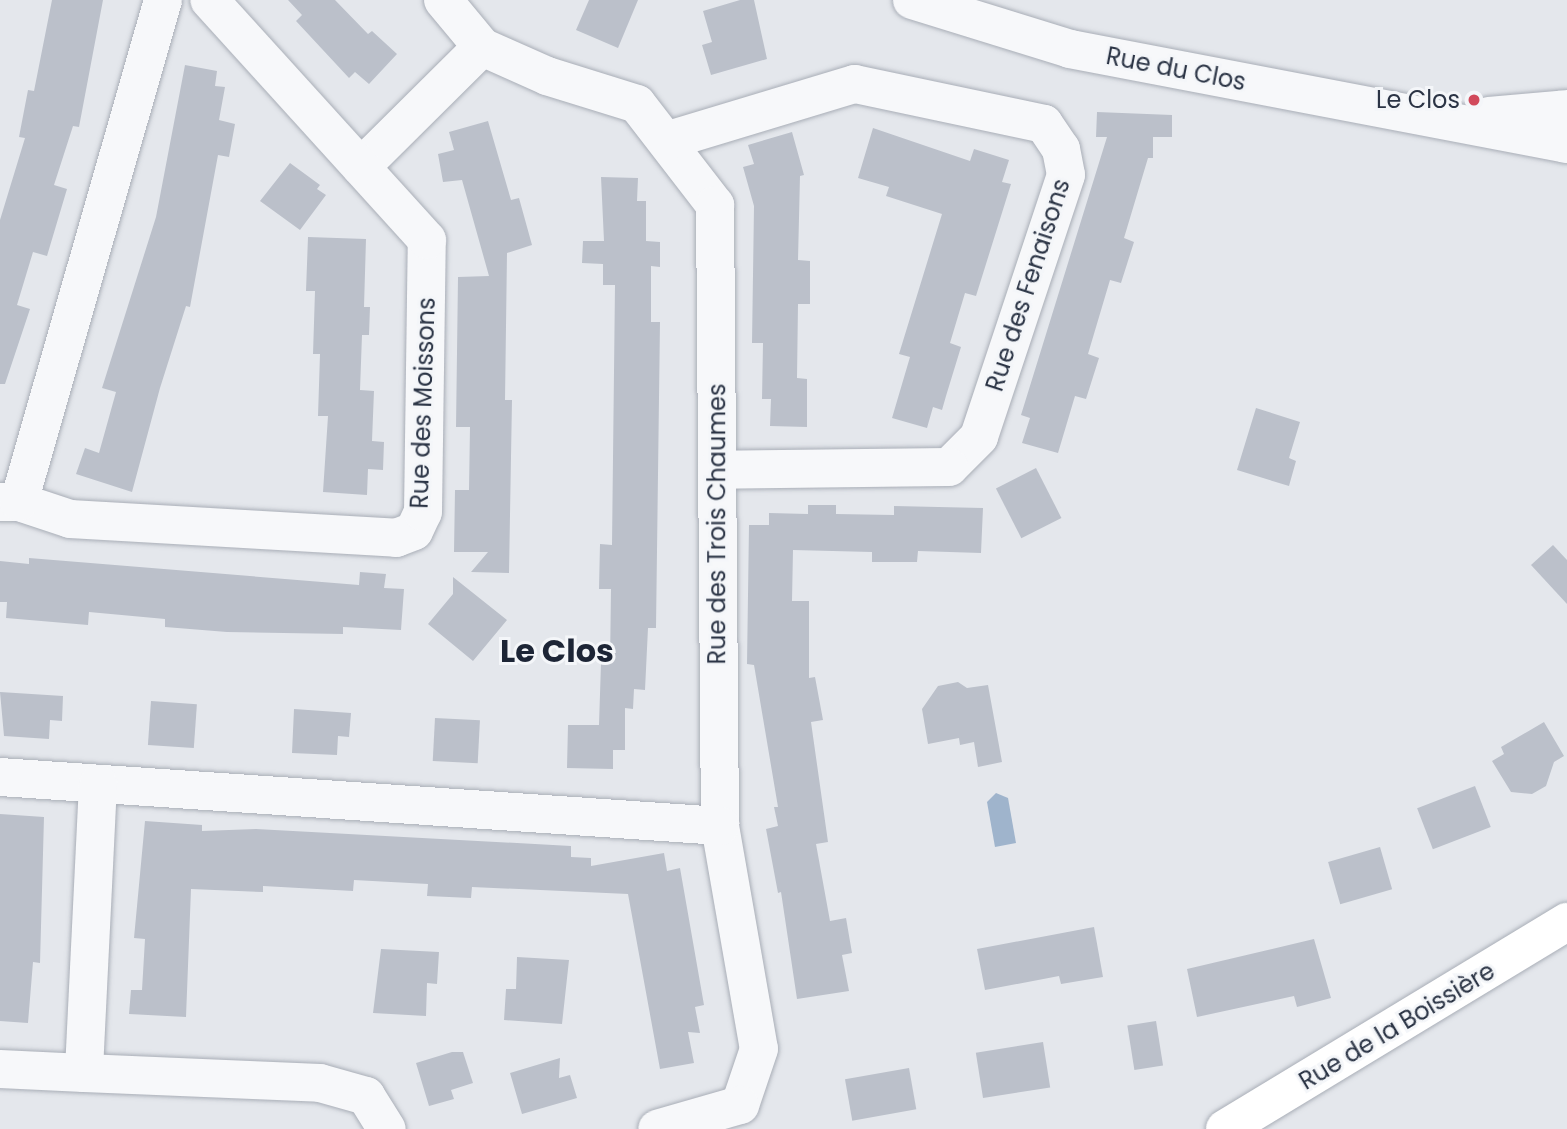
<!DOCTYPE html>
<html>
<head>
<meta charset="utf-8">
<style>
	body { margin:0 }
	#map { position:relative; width:1567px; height:1129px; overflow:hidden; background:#e4e7ec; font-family:Poppins,sans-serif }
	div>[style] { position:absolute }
	.water>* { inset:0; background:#9fb4cc }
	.building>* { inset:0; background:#bbc0ca; transform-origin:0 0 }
	.roads { filter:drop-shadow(0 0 2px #a9aeb7) drop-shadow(0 0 2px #a9aeb7) }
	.minor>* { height:38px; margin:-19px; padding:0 19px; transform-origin:19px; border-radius:19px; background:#f7f8fa }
	.major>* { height:38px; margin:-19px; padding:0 19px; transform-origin:19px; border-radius:19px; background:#fff }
	.dots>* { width:19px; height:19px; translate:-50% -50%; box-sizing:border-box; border:4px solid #f4f6f9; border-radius:50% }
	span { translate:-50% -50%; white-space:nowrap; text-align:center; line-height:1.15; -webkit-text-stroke:6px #f4f6f9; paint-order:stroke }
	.street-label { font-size:24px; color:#2b3445 }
	.poi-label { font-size:24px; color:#2b3445 }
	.right { translate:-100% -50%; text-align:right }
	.district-label { font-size:32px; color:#1d2536; font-weight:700 }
</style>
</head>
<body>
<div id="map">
	<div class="water">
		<div style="clip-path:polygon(996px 793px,1008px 798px,1016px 843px,995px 847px,987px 802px)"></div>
	</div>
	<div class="building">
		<div style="clip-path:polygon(52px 0,103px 0,79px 127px,73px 126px,54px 185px,67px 189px,47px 256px,33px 252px,17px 305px,30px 309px,5px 384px,0 384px,0 220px,25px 138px,19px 137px,28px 90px,34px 91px)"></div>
		<div style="clip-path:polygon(288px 0,335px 0,368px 34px,372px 31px,397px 54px,369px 84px,355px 72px,349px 78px,296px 21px,302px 15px)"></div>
		<div style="clip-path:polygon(589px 0,638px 0,618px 48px,576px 30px)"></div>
		<div style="clip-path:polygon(740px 0,754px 0,767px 59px,711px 75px,702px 45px,712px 42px,703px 11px)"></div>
		<div style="clip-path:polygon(185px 65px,217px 71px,215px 86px,225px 87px,219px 120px,235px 124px,229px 157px,218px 155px,190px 307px,186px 306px,160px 388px,132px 492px,76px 474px,85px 448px,99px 453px,116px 392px,102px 388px,156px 217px)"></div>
		<div style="clip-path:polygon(1097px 112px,1172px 115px,1172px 137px,1153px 137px,1153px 158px,1148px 158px,1124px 238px,1134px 242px,1121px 283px,1110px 280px,1088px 354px,1099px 358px,1086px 399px,1075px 396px,1058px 453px,1022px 443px,1030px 418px,1021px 415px,1107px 137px,1096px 137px)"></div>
		<div style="clip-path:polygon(488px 121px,511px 200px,519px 198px,532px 245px,507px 253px,505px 400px,512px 400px,509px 573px,471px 572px,488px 552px,454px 552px,455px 490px,469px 490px,470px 427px,456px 427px,458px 277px,489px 276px,462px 180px,443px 182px,438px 154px,454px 150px,449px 132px)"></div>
		<div style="clip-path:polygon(873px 128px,970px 161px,974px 149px,1009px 160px,1002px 182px,1011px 184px,976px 296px,965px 293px,950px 343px,961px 347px,946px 396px,942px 410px,933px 407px,927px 428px,892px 418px,910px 357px,899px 354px,942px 214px,886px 196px,889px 187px,858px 178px)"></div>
		<div style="clip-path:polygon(792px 132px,804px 175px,800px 176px,798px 260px,810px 261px,810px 304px,798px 304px,797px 378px,807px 379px,807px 427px,770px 426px,771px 399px,762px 399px,763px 343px,752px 343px,754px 206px,743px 167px,754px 164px,748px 145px)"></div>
		<div style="clip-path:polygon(290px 163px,320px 185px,317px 189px,326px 195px,300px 230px,260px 201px)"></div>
		<div style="clip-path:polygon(601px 177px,638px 178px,637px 201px,646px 201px,646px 241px,660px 242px,660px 267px,651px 266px,651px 322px,660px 322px,656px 628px,648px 628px,645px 690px,634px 689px,633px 709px,625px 708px,625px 750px,613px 750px,613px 769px,567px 768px,568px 725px,599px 725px,601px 663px,610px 664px,611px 589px,599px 589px,600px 544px,612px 545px,615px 285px,603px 285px,603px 264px,582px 263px,583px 241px,604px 241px)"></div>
		<div style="clip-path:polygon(308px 237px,366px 239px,364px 307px,370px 307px,369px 335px,362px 335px,360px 390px,374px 391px,372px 441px,384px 442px,383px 470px,368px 469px,367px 495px,323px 492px,328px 416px,318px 416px,320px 354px,313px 354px,315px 291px,306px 291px)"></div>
		<div style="clip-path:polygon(1256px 408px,1300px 422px,1289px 458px,1296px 461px,1289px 486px,1237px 470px)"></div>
		<div style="left:1036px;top:468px;width:56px;height:45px;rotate:63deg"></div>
		<div style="clip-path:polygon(808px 505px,836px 505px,836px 514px,894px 515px,894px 506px,983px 508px,981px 553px,918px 551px,917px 562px,872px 562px,872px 552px,793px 550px,792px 601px,809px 601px,809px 678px,815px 677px,823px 720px,811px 722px,828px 842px,816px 844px,830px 921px,846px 918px,852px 953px,842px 955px,849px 991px,797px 999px,781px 892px,778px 893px,766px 829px,778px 826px,774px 807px,778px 807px,754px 665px,747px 664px,749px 525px,769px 525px,769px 513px,808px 514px)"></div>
		<div style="clip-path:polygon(1553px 545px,1567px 560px,1567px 604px,1531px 565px)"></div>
		<div style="clip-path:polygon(29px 558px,359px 585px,360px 572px,386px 574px,384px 588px,404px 589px,401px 630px,343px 627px,343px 634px,227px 632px,165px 627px,165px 619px,89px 612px,88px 625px,6px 618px,7px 602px,0 602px,0 561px,29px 564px)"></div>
		<div style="clip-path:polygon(453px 577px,507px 620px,473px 661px,428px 624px,453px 594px)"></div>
		<div style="clip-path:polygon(958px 682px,967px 688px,988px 685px,1002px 762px,978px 767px,974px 742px,960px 745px,959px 738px,928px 744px,922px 709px,938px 686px)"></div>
		<div style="clip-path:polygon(0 692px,63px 696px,62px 721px,50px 720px,49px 739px,4px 736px)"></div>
		<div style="left:151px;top:701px;width:46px;height:44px;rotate:4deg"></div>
		<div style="clip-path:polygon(294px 709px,351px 713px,349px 737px,338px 736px,337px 755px,292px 753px)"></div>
		<div style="left:435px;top:718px;width:45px;height:43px;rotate:3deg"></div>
		<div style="clip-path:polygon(1544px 722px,1564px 756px,1554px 762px,1546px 786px,1532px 794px,1511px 792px,1492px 761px,1504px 754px,1501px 747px)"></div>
		<div style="left:1475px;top:786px;width:44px;height:62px;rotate:69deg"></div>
		<div style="clip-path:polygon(0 814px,44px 817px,40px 963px,33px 962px,28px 1023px,0 1021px)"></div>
		<div style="clip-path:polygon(145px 821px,202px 825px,202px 831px,256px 829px,571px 846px,571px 857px,591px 858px,591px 866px,664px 853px,667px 871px,680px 868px,704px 1005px,695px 1007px,700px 1033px,688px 1032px,694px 1063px,660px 1069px,628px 894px,472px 887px,471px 898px,427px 896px,428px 884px,354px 880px,353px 891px,263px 886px,263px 892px,191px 889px,186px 1017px,129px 1014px,131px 990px,142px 990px,145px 939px,134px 938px)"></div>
		<div style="left:1380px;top:847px;width:44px;height:54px;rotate:74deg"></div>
		<div style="clip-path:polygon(1094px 927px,1103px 977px,1061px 984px,1059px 976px,985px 990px,977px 949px)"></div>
		<div style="clip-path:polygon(1314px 939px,1331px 998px,1297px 1007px,1294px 996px,1197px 1017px,1187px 969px)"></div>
		<div style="clip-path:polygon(381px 949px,439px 952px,437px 984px,427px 983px,426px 1016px,373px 1013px)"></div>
		<div style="clip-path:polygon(517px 957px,569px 960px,562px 1024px,504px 1020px,506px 989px,516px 989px)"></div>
		<div style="left:1156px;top:1021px;width:45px;height:29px;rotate:81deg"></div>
		<div style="left:1043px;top:1042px;width:46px;height:68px;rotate:81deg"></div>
		<div style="clip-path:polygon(452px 1052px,463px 1052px,473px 1083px,451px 1090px,454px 1099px,429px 1106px,416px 1063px)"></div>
		<div style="clip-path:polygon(560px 1058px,559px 1078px,570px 1075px,577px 1098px,522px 1114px,510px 1073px)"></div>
		<div style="left:909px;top:1068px;width:42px;height:65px;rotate:80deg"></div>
	</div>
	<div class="roads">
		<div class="minor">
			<div style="left:443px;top:0;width:61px;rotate:50.3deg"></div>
			<div style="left:482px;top:47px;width:71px;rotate:24deg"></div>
			<div style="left:547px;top:76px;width:94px;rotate:17.3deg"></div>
			<div style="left:637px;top:104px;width:128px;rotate:52.3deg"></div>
			<div style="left:715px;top:205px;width:621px;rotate:89.54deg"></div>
			<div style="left:720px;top:826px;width:226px;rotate:80.1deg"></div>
			<div style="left:759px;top:1049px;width:59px;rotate:108.7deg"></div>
			<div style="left:740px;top:1105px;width:86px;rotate:163.9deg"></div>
			<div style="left:912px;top:0;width:165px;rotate:17.2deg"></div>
			<div style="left:1070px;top:49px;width:506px;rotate:10.82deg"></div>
			<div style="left:1489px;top:116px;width:78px;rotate:-5.1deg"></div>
			<div style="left:669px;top:140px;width:194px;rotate:-16.8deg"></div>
			<div style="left:855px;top:84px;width:193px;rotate:11.9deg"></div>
			<div style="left:1044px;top:124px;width:30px;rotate:56deg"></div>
			<div style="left:1061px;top:149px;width:26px;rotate:79deg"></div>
			<div style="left:1066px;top:175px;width:276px;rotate:108.4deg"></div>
			<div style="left:979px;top:437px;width:42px;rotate:135deg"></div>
			<div style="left:949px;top:467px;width:232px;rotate:179.3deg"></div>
			<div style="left:361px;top:167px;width:170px;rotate:-44.8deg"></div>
			<div style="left:0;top:502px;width:19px"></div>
			<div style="left:19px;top:502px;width:54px;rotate:18.4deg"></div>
			<div style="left:70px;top:519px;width:327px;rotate:3.3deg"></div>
			<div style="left:396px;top:538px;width:19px;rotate:-21deg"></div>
			<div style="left:414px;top:531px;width:21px;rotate:-65deg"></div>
			<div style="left:423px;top:512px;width:272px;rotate:-89.2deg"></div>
			<div style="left:427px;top:240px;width:324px;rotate:-132.2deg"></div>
			<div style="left:19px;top:502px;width:522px;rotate:-73.99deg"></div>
			<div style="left:0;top:777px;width:722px;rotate:3.89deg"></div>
			<div style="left:98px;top:784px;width:289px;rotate:92.8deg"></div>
			<div style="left:84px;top:1073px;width:236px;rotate:2.4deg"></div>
			<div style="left:320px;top:1083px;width:48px;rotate:15.8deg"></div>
			<div style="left:366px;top:1096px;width:39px;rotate:58deg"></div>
			<div style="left:0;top:1069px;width:84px;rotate:2.7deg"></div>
		</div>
		<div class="major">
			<div style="left:1225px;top:1129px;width:400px;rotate:-31.2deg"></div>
		</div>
	</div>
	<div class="dots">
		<div style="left:1474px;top:100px;background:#d1495b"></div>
	</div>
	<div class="street-label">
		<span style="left:1176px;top:69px;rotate:11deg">Rue du Clos</span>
		<span style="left:1028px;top:285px;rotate:-72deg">Rue des Fenaisons</span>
		<span style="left:423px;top:403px;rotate:-88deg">Rue des Moissons</span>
		<span style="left:717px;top:524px;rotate:-90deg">Rue des Trois Chaumes</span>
		<span style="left:1397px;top:1026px;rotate:-31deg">Rue de la Boissière</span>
	</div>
	<div class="poi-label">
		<span class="right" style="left:1460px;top:100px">Le Clos</span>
	</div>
	<div class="district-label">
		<span style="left:557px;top:651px">Le Clos</span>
	</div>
</div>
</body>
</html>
